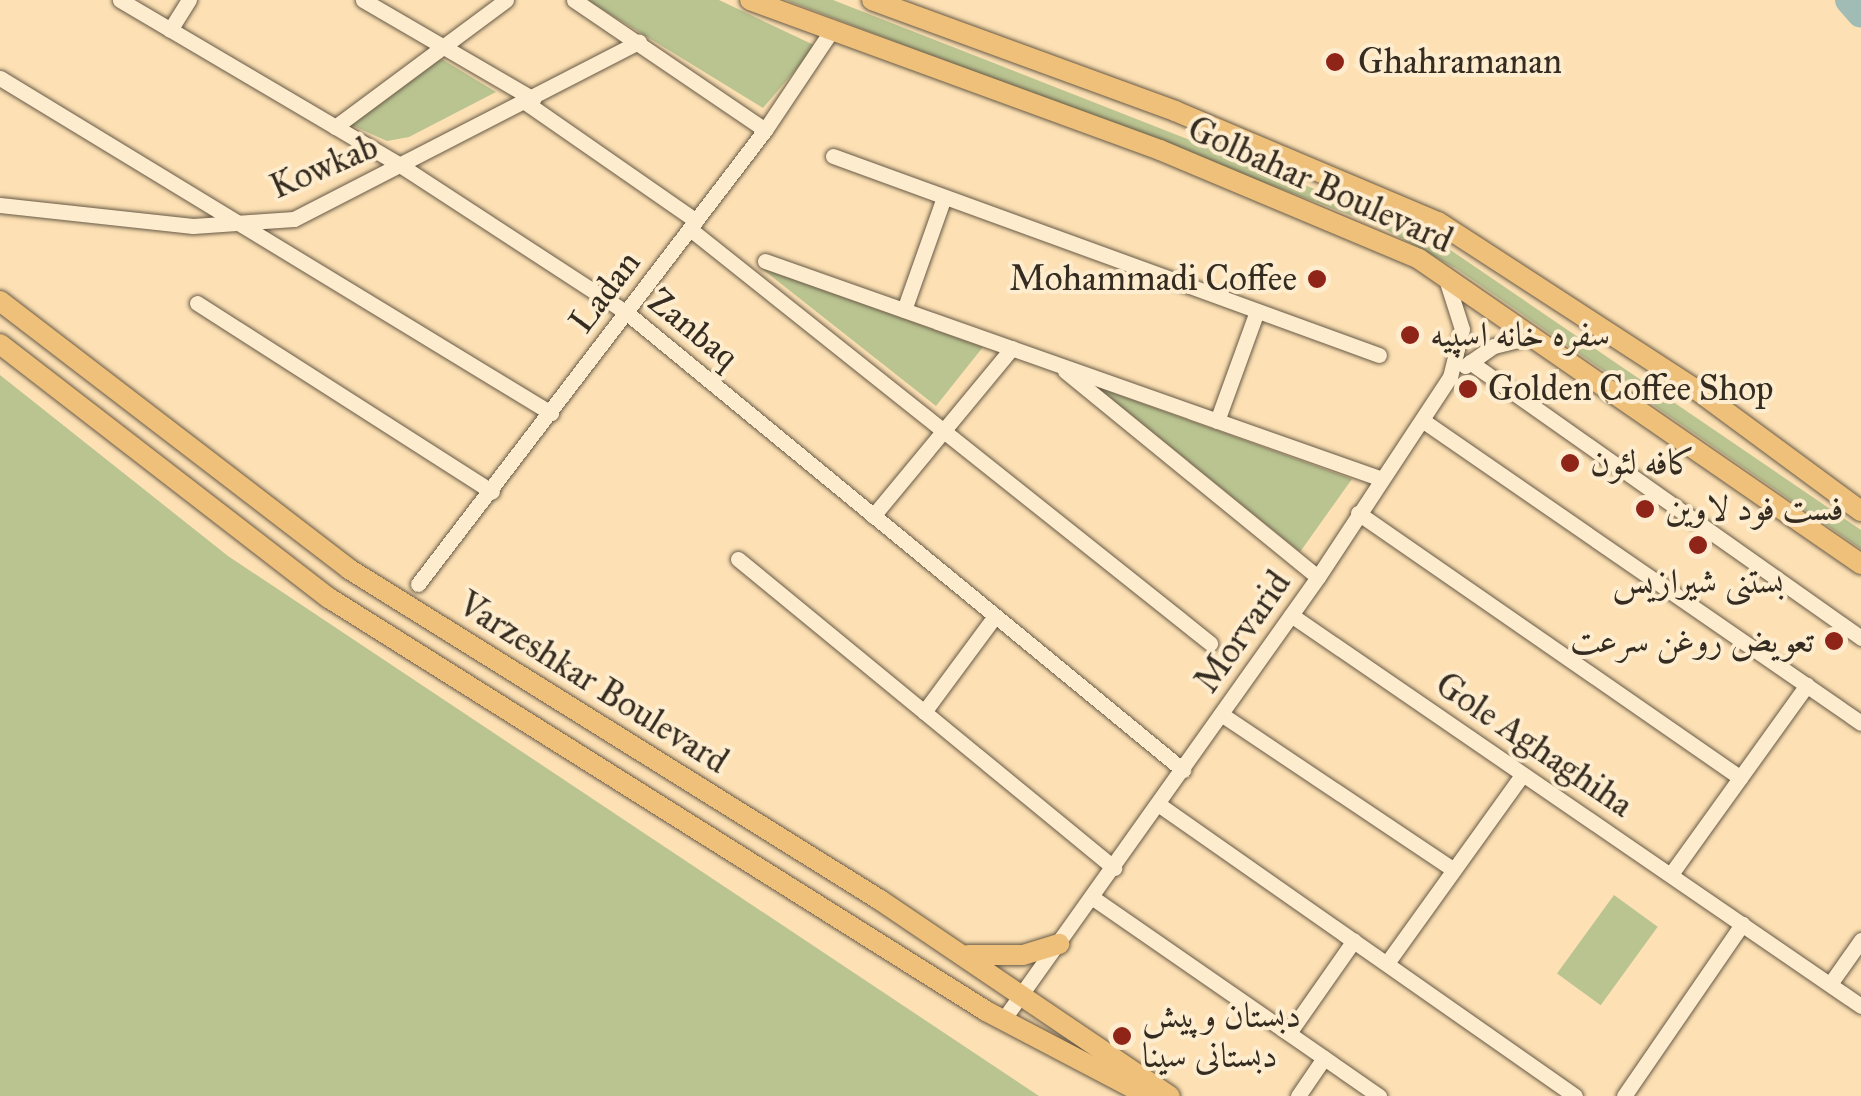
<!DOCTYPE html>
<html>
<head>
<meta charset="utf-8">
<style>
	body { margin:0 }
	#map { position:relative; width:1861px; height:1096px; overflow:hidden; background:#fde1b4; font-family:"IM FELL Great Primer",Amiri,serif }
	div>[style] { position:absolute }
	.green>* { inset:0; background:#bac491; transform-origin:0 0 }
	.river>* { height:28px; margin:-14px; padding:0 14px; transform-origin:14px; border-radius:14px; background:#a1bcb5 }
	.roads { filter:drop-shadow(0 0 2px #675946) drop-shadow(0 0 2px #675946) }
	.minor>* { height:15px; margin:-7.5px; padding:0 7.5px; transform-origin:7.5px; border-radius:7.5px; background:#feecce }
	.major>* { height:20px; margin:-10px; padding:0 10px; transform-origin:10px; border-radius:10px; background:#eec07a }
	.dots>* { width:28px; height:28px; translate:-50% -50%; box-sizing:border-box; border:5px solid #feecce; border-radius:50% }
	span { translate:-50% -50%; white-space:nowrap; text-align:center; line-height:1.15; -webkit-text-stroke:8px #feecce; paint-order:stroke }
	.poi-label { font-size:35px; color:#352c21 }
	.left { translate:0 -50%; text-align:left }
	.right { translate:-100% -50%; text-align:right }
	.street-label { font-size:35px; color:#352c21 }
</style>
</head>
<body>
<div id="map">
	<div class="green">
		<div style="clip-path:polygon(587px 0,719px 0,816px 46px,763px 108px)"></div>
		<div style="clip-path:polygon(786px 0,833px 0,1424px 232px,1861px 530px,1861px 549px,1457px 269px,1381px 227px)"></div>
		<div style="clip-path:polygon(440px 58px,496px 92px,409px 137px,387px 141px,347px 123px)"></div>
		<div style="clip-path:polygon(761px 268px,983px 347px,936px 406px)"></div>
		<div style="clip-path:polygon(0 375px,228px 556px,1039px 1096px,0 1096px)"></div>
		<div style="clip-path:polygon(1097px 387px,1352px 479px,1300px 552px)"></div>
		<div style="left:1614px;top:895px;width:54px;height:97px;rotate:36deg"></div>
	</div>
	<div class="river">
		<div style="left:1849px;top:0;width:18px;rotate:49deg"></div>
	</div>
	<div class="roads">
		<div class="minor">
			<div style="left:120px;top:0;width:329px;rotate:30.5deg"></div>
			<div style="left:403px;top:167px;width:267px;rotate:33.1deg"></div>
			<div style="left:627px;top:313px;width:720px;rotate:39.42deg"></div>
			<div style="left:363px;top:0;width:197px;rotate:30.2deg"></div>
			<div style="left:574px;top:0;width:231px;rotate:34.2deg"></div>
			<div style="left:170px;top:30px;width:36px;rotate:-58deg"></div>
			<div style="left:0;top:78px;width:645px;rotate:31.3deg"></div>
			<div style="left:525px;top:102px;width:208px;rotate:34.8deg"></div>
			<div style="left:335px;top:127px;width:213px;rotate:-36.6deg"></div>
			<div style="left:833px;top:156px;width:581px;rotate:20.03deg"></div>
			<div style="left:0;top:205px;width:194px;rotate:6.2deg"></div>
			<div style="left:193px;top:226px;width:101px;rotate:-4deg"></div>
			<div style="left:294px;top:219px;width:388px;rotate:-27.2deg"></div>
			<div style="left:690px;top:229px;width:665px;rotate:38.53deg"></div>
			<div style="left:765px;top:261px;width:654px;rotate:19.46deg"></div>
			<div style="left:197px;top:303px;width:350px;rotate:32.6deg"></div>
			<div style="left:904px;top:310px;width:120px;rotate:-70.5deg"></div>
			<div style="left:1470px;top:362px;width:479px;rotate:35.2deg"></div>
			<div style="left:1465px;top:366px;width:35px;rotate:-35deg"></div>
			<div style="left:1494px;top:346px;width:41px;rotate:-14deg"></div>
			<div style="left:1065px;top:371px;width:326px;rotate:39.2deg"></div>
			<div style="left:1422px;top:420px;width:533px;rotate:34.61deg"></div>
			<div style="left:1217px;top:421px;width:117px;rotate:-70deg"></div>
			<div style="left:1358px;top:513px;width:465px;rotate:34.7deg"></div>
			<div style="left:873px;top:516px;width:218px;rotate:-50.4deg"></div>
			<div style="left:738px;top:559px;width:487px;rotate:39.4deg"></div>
			<div style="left:418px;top:584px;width:571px;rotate:-52.61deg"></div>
			<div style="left:765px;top:130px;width:120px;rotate:-56.2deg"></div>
			<div style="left:1291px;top:615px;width:691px;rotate:34.45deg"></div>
			<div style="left:924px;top:712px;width:119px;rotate:-53.5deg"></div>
			<div style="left:1221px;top:714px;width:280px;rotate:33.8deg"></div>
			<div style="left:1158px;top:804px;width:509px;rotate:35deg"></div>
			<div style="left:1671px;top:874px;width:233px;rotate:-54.3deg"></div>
			<div style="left:1093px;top:898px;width:348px;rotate:34.7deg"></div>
			<div style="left:1387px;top:963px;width:231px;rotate:-54.3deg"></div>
			<div style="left:1830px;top:984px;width:54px;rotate:-54.8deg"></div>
			<div style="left:1003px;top:1020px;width:544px;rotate:-54.58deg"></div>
			<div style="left:1318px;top:577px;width:240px;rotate:-56.6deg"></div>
			<div style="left:1450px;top:377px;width:49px;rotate:-76deg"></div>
			<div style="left:1462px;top:329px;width:52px;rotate:-107.7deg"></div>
			<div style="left:1289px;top:1033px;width:113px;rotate:-55deg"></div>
			<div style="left:1298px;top:1096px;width:46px;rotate:-55.6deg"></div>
			<div style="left:1624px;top:1096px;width:209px;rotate:-55.5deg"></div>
		</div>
		<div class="major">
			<div style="left:750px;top:0;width:437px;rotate:20.1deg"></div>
			<div style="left:1160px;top:150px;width:281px;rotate:22.8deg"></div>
			<div style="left:1419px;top:259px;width:537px;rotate:34.61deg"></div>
			<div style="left:872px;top:0;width:323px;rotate:20.1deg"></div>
			<div style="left:1175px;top:111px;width:285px;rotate:22.9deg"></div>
			<div style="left:1438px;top:222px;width:310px;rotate:33deg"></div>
			<div style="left:1698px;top:391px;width:202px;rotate:36.4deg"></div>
			<div style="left:0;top:301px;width:440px;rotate:37.5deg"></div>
			<div style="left:349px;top:569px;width:626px;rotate:31.94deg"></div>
			<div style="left:880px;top:900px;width:350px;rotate:34.1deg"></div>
			<div style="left:0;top:344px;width:416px;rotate:37.7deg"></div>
			<div style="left:329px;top:598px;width:776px;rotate:32.15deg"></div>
			<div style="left:986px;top:1011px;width:183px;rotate:27.7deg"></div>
			<div style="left:968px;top:955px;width:55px"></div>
			<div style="left:1023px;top:955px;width:38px;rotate:-17deg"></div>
		</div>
	</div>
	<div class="dots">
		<div style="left:1335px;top:62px;background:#8f2418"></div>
		<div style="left:1317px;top:279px;background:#8f2418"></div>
		<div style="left:1410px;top:335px;background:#8f2418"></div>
		<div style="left:1468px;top:389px;background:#8f2418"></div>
		<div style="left:1570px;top:463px;background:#8f2418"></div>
		<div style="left:1645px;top:509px;background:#8f2418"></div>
		<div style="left:1698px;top:545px;background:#8f2418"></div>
		<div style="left:1834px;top:641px;background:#8f2418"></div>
		<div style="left:1122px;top:1036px;background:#8f2418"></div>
	</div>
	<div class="poi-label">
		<span class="left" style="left:1358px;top:62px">Ghahramanan</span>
		<span class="right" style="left:1297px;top:279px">Mohammadi Coffee</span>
		<span class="left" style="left:1430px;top:335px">سفره خانه اسپیه</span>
		<span class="left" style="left:1488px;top:389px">Golden Coffee Shop</span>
		<span class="left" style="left:1590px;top:463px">کافه لئون</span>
		<span class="left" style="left:1665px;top:509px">فست فود لاوین</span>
		<span style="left:1698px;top:582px">بستنی شیرازیس</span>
		<span class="right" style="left:1814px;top:641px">تعویض روغن سرعت</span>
		<span class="left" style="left:1142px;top:1036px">دبستان وپیش<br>دبستانی سینا</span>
	</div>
	<div class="street-label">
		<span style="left:324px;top:167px;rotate:-23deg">Kowkab</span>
		<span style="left:1320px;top:185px;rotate:24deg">Golbahar Boulevard</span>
		<span style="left:605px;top:292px;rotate:-53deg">Ladan</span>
		<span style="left:693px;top:329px;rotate:39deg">Zanbaq</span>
		<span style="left:1243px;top:632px;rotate:-55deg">Morvarid</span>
		<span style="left:593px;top:683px;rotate:32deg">Varzeshkar Boulevard</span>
		<span style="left:1534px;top:745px;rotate:34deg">Gole Aghaghiha</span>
	</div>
</div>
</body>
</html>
